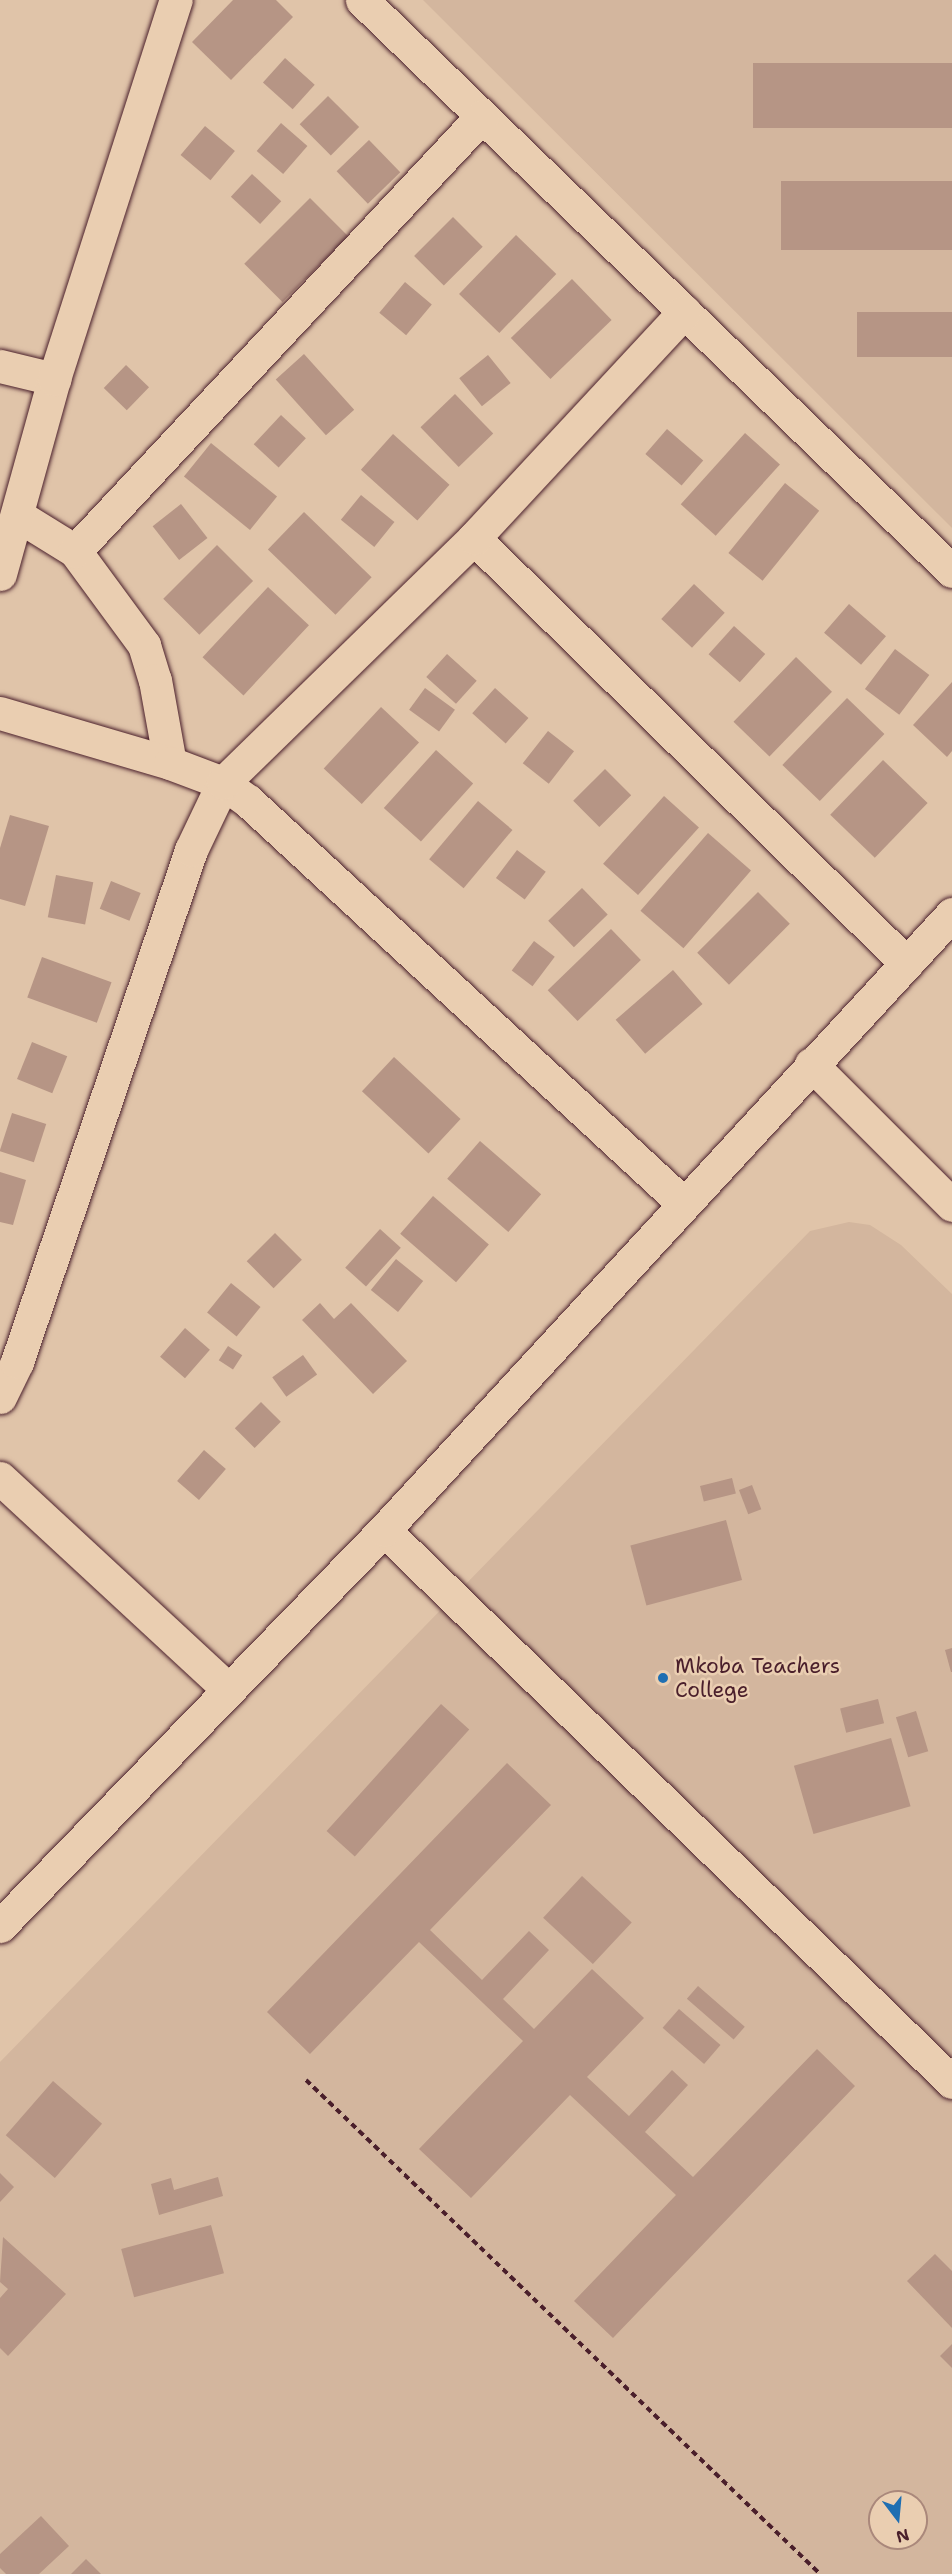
<!DOCTYPE html>
<html>
<head>
<meta charset="utf-8">
<style>
	body { margin:0 }
	#map { position:relative; width:952px; height:2574px; overflow:hidden; background:#e0c4a9; font-family:"Shantell Sans",sans-serif }
	div>[style] { position:absolute }
	.built>* { inset:0; background:#d3b69e }
	.building>* { inset:0; background:#b69585; transform-origin:0 0 }
	.path>* { height:4px; margin-top:-2px; transform-origin:0; background:repeating-linear-gradient(90deg,#4a1f2b 0 6px,transparent 0 10.5px) }
	.roads { filter:drop-shadow(0 0 2px #4a1f2b) drop-shadow(0 0 2px #4a1f2b) }
	.minor>* { height:33px; margin:-16.5px; padding:0 16.5px; transform-origin:16.5px; border-radius:16.5px; background:#eaceb1 }
	.dots>* { width:16px; height:16px; translate:-50% -50%; box-sizing:border-box; border:3px solid #eaceb1; border-radius:50% }
	span { translate:-50% -50%; white-space:nowrap; text-align:center; line-height:1.15; -webkit-text-stroke:5px #eaceb1; paint-order:stroke }
	.poi-label { font-size:21px; color:#4a1f2b }
	.left { translate:0 -50%; text-align:left }
	.north { position:absolute; left:868px; top:2490px; width:60px; height:60px; box-sizing:border-box; background:#eaceb1; border:2px solid #aa887b; border-radius:50%; rotate:164deg; font-size:16px; font-weight:700; line-height:24px; text-align:center; color:#4a1f2b }
	.north::after { content:''; display:block; margin:auto; width:21px; height:27px; background:#1f6fb2; clip-path:polygon(50% 0,100% 100%,50% 72%,0 100%) }
</style>
</head>
<body>
<div id="map">
	<div class="built">
		<div style="clip-path:polygon(423px 0,952px 0,952px 528px)"></div>
		<div style="clip-path:polygon(evenodd,849px 1222px,870px 1225px,901px 1245px,952px 1294px,952px 2574px,0 2574px,0 2062px,810px 1231px,849px 1222px,880px 2502px,916px 2502px,916px 2538px,880px 2538px,880px 2502px)"></div>
	</div>
	<div class="building">
		<div style="clip-path:polygon(233px 0,276px 0,293px 17px,231px 80px,192px 42px)"></div>
		<div style="left:285px;top:58px;width:40px;height:33px;rotate:42deg"></div>
		<div style="left:952px;top:63px;width:65px;height:199px;rotate:90deg"></div>
		<div style="left:328px;top:96px;width:44px;height:40px;rotate:45deg"></div>
		<div style="left:281px;top:123px;width:35px;height:37px;rotate:41deg"></div>
		<div style="left:205px;top:126px;width:39px;height:38px;rotate:40deg"></div>
		<div style="left:369px;top:140px;width:45px;height:45px;rotate:46deg"></div>
		<div style="left:252px;top:174px;width:40px;height:31px;rotate:43deg"></div>
		<div style="left:952px;top:181px;width:69px;height:171px;rotate:90deg"></div>
		<div style="left:310px;top:198px;width:54px;height:93px;rotate:45deg"></div>
		<div style="left:453px;top:217px;width:42px;height:55px;rotate:45deg"></div>
		<div style="left:516px;top:235px;width:56px;height:82px;rotate:44deg"></div>
		<div style="left:572px;top:279px;width:57px;height:85px;rotate:46deg"></div>
		<div style="left:405px;top:282px;width:35px;height:40px;rotate:40deg"></div>
		<div style="left:952px;top:312px;width:45px;height:95px;rotate:90deg"></div>
		<div style="left:304px;top:354px;width:75px;height:38px;rotate:48deg"></div>
		<div style="left:488px;top:355px;width:36px;height:37px;rotate:51deg"></div>
		<div style="left:126px;top:365px;width:32px;height:32px;rotate:44deg"></div>
		<div style="left:455px;top:394px;width:55px;height:48px;rotate:46deg"></div>
		<div style="left:281px;top:415px;width:34px;height:40px;rotate:43deg"></div>
		<div style="left:667px;top:429px;width:48px;height:33px;rotate:41deg"></div>
		<div style="left:745px;top:433px;width:47px;height:96px;rotate:42deg"></div>
		<div style="left:393px;top:434px;width:76px;height:48px;rotate:42deg"></div>
		<div style="left:211px;top:443px;width:85px;height:43px;rotate:39deg"></div>
		<div style="left:785px;top:483px;width:44px;height:90px;rotate:39deg"></div>
		<div style="left:361px;top:495px;width:43px;height:32px;rotate:39deg"></div>
		<div style="left:181px;top:504px;width:43px;height:36px;rotate:52deg"></div>
		<div style="left:304px;top:512px;width:94px;height:52px;rotate:44deg"></div>
		<div style="left:217px;top:545px;width:51px;height:76px;rotate:45deg"></div>
		<div style="left:694px;top:584px;width:42px;height:48px;rotate:43deg"></div>
		<div style="left:268px;top:587px;width:56px;height:96px;rotate:43deg"></div>
		<div style="left:849px;top:604px;width:49px;height:38px;rotate:41deg"></div>
		<div style="left:734px;top:626px;width:42px;height:38px;rotate:42deg"></div>
		<div style="left:895px;top:649px;width:43px;height:50px;rotate:37deg"></div>
		<div style="left:447px;top:654px;width:40px;height:31px;rotate:42deg"></div>
		<div style="left:796px;top:657px;width:50px;height:90px;rotate:44deg"></div>
		<div style="clip-path:polygon(952px 682px,952px 751px,947px 757px,913px 725px)"></div>
		<div style="left:425px;top:688px;width:37px;height:27px;rotate:36deg"></div>
		<div style="left:495px;top:688px;width:45px;height:34px;rotate:42deg"></div>
		<div style="left:847px;top:698px;width:52px;height:93px;rotate:44deg"></div>
		<div style="left:381px;top:707px;width:52px;height:84px;rotate:43deg"></div>
		<div style="left:548px;top:731px;width:33px;height:41px;rotate:38deg"></div>
		<div style="left:436px;top:750px;width:50px;height:78px;rotate:42deg"></div>
		<div style="left:883px;top:760px;width:62px;height:76px;rotate:44deg"></div>
		<div style="left:605px;top:769px;width:37px;height:45px;rotate:45deg"></div>
		<div style="left:664px;top:796px;width:47px;height:91px;rotate:42deg"></div>
		<div style="left:478px;top:801px;width:45px;height:76px;rotate:40deg"></div>
		<div style="clip-path:polygon(10px 815px,49px 826px,25px 906px,0 899px,0 848px)"></div>
		<div style="left:708px;top:833px;width:57px;height:103px;rotate:41deg"></div>
		<div style="left:517px;top:850px;width:36px;height:35px;rotate:37deg"></div>
		<div style="left:56px;top:875px;width:38px;height:43px;rotate:11deg"></div>
		<div style="left:111px;top:881px;width:32px;height:30px;rotate:22deg"></div>
		<div style="left:582px;top:888px;width:37px;height:47px;rotate:46deg"></div>
		<div style="left:758px;top:892px;width:45px;height:86px;rotate:45deg"></div>
		<div style="left:611px;top:929px;width:43px;height:88px;rotate:46deg"></div>
		<div style="left:534px;top:941px;width:26px;height:37px;rotate:37deg"></div>
		<div style="left:42px;top:957px;width:74px;height:43px;rotate:20deg"></div>
		<div style="left:673px;top:970px;width:45px;height:76px;rotate:49deg"></div>
		<div style="left:32px;top:1042px;width:38px;height:40px;rotate:22deg"></div>
		<div style="left:394px;top:1057px;width:91px;height:47px;rotate:43deg"></div>
		<div style="left:12px;top:1113px;width:36px;height:40px;rotate:18deg"></div>
		<div style="left:480px;top:1141px;width:81px;height:50px;rotate:41deg"></div>
		<div style="clip-path:polygon(0 1172px,26px 1180px,13px 1225px,0 1222px)"></div>
		<div style="left:433px;top:1196px;width:74px;height:50px;rotate:41deg"></div>
		<div style="left:380px;top:1229px;width:28px;height:52px;rotate:42deg"></div>
		<div style="left:275px;top:1233px;width:38px;height:40px;rotate:45deg"></div>
		<div style="left:396px;top:1259px;width:35px;height:40px;rotate:39deg"></div>
		<div style="left:231px;top:1283px;width:38px;height:38px;rotate:39deg"></div>
		<div style="clip-path:polygon(320px 1303px,334px 1319px,351px 1303px,407px 1361px,373px 1394px,302px 1320px)"></div>
		<div style="left:185px;top:1328px;width:33px;height:38px;rotate:41deg"></div>
		<div style="left:228px;top:1346px;width:17px;height:17px;rotate:33deg"></div>
		<div style="left:303px;top:1355px;width:24px;height:38px;rotate:54deg"></div>
		<div style="left:261px;top:1402px;width:28px;height:37px;rotate:45deg"></div>
		<div style="left:204px;top:1450px;width:29px;height:41px;rotate:41deg"></div>
		<div style="left:732px;top:1478px;width:16px;height:33px;rotate:76deg"></div>
		<div style="left:752px;top:1485px;width:26px;height:14px;rotate:69deg"></div>
		<div style="left:726px;top:1520px;width:62px;height:99px;rotate:75deg"></div>
		<div style="clip-path:polygon(952px 1648px,952px 1672px,951px 1672px,945px 1650px)"></div>
		<div style="left:878px;top:1699px;width:25px;height:39px;rotate:76deg"></div>
		<div style="left:441px;top:1704px;width:38px;height:171px;rotate:42deg"></div>
		<div style="left:916px;top:1711px;width:42px;height:21px;rotate:73deg"></div>
		<div style="left:891px;top:1738px;width:71px;height:101px;rotate:74deg"></div>
		<div style="clip-path:polygon(507px 1763px,551px 1805px,430px 1930px,482px 1980px,529px 1931px,549px 1950px,503px 1999px,534px 2029px,592px 1969px,644px 2018px,587px 2077px,629px 2116px,672px 2070px,688px 2085px,645px 2132px,693px 2177px,817px 2049px,855px 2086px,613px 2338px,574px 2301px,676px 2195px,570px 2095px,471px 2198px,419px 2149px,523px 2041px,419px 1942px,310px 2054px,267px 2012px)"></div>
		<div style="left:582px;top:1876px;width:68px;height:57px;rotate:43deg"></div>
		<div style="left:698px;top:1986px;width:62px;height:17px;rotate:41deg"></div>
		<div style="left:679px;top:2009px;width:55px;height:25px;rotate:41deg"></div>
		<div style="left:53px;top:2081px;width:65px;height:72px;rotate:41deg"></div>
		<div style="clip-path:polygon(0 2173px,14px 2187px,0 2202px)"></div>
		<div style="clip-path:polygon(218px 2177px,223px 2196px,159px 2215px,151px 2184px,171px 2178px,174px 2190px)"></div>
		<div style="left:211px;top:2225px;width:50px;height:93px;rotate:75deg"></div>
		<div style="clip-path:polygon(3px 2237px,66px 2294px,8px 2356px,0 2348px,0 2298px,8px 2289px,0 2282px)"></div>
		<div style="clip-path:polygon(935px 2254px,952px 2271px,952px 2328px,907px 2281px)"></div>
		<div style="clip-path:polygon(952px 2344px,952px 2368px,940px 2356px)"></div>
		<div style="clip-path:polygon(41px 2516px,69px 2546px,39px 2574px,6px 2574px,0 2568px,0 2554px)"></div>
		<div style="clip-path:polygon(86px 2559px,101px 2574px,71px 2574px)"></div>
	</div>
	<div class="path">
		<div style="left:306px;top:2080px;width:713px;rotate:43.86deg"></div>
	</div>
	<div class="roads">
		<div class="minor">
			<div style="left:362px;top:0;width:821px;rotate:44.06deg"></div>
			<div style="left:0;top:366px;width:56px;rotate:13.5deg"></div>
			<div style="left:17px;top:515px;width:68px;rotate:31.8deg"></div>
			<div style="left:75px;top:551px;width:117px;rotate:53.7deg"></div>
			<div style="left:144px;top:645px;width:37px;rotate:73deg"></div>
			<div style="left:155px;top:680px;width:84px;rotate:79.8deg"></div>
			<div style="left:474px;top:538px;width:607px;rotate:44.53deg"></div>
			<div style="left:75px;top:551px;width:596px;rotate:-46.9deg"></div>
			<div style="left:0;top:574px;width:202px;rotate:-74.5deg"></div>
			<div style="left:54px;top:379px;width:398px;rotate:-72.2deg"></div>
			<div style="left:0;top:713px;width:177px;rotate:16.4deg"></div>
			<div style="left:170px;top:763px;width:57px;rotate:20.7deg"></div>
			<div style="left:223px;top:783px;width:31px;rotate:36deg"></div>
			<div style="left:248px;top:801px;width:594px;rotate:42.75deg"></div>
			<div style="left:811px;top:1064px;width:199px;rotate:45deg"></div>
			<div style="left:0;top:1397px;width:39px;rotate:-64deg"></div>
			<div style="left:17px;top:1362px;width:541px;rotate:-71.23deg"></div>
			<div style="left:191px;top:850px;width:74px;rotate:-64.5deg"></div>
			<div style="left:223px;top:783px;width:351px;rotate:-44.3deg"></div>
			<div style="left:474px;top:538px;width:309px;rotate:-47.1deg"></div>
			<div style="left:0;top:1478px;width:311px;rotate:42.8deg"></div>
			<div style="left:384px;top:1530px;width:792px;rotate:44.18deg"></div>
			<div style="left:0;top:1926px;width:552px;rotate:-45.88deg"></div>
			<div style="left:384px;top:1530px;width:838px;rotate:-47.32deg"></div>
		</div>
	</div>
	<div class="dots">
		<div style="left:663px;top:1678px;background:#1f6fb2"></div>
	</div>
	<div class="poi-label">
		<span class="left" style="left:675px;top:1678px">Mkoba Teachers<br>College</span>
	</div>
	<div class="north">N</div>
</div>
</body>
</html>
